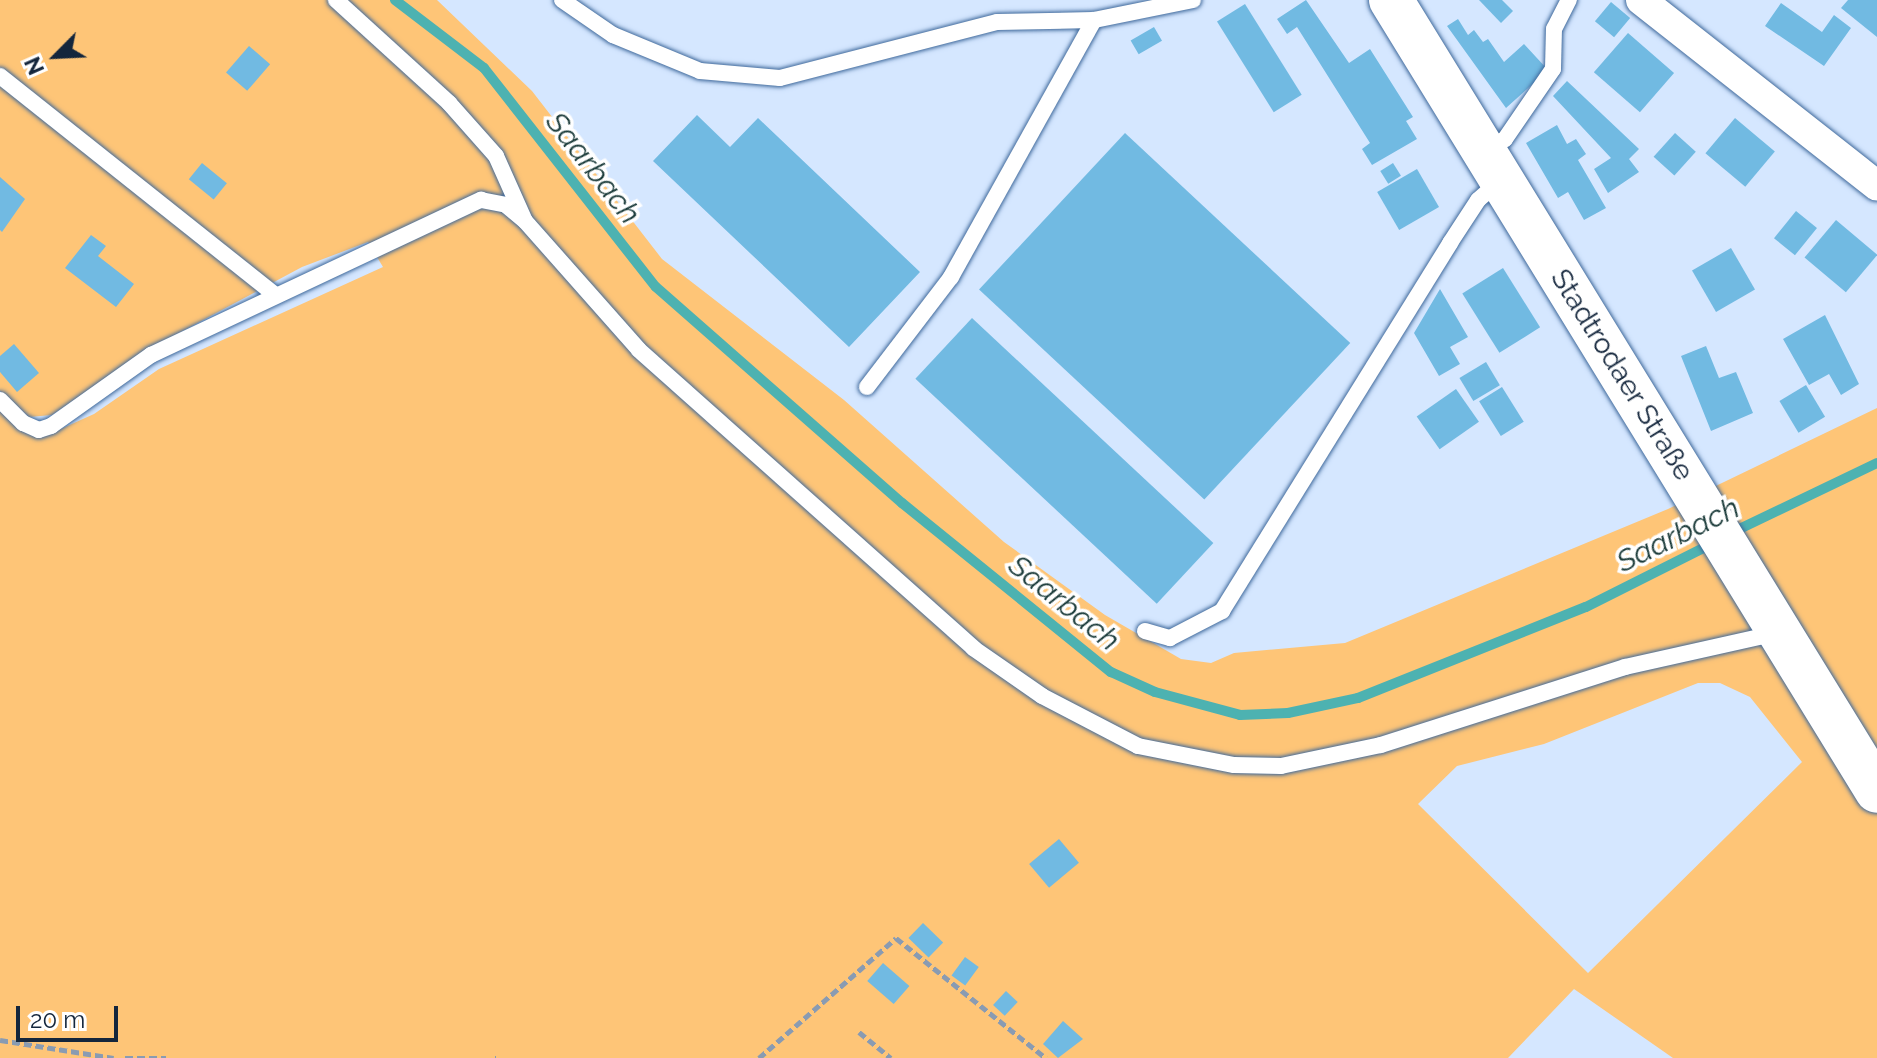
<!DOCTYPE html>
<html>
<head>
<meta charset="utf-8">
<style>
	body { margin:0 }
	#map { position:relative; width:1877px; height:1058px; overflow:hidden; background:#d5e7ff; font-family:Raleway,sans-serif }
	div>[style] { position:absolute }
	.green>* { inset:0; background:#fec577 }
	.stream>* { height:10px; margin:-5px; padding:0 5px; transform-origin:5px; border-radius:5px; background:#4db2b1 }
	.building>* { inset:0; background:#71bae2; transform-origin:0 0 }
	.path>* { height:5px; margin-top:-2.5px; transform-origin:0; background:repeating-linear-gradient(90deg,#899bb2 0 8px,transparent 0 12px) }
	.roads { filter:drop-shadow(0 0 2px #3f699c) drop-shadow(0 0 2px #3f699c) }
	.service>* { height:16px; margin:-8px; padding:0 8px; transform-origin:8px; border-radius:8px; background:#fff }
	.minor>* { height:30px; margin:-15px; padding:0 15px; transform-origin:15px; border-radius:15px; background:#fff }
	.secondary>* { height:44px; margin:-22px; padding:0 22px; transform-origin:22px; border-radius:22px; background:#fff }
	span { translate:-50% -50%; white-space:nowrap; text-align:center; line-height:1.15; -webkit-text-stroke:7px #fff; paint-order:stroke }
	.street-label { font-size:28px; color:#14263c }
	.water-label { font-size:30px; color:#1a3a39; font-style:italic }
	.north { position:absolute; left:16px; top:16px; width:80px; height:80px; -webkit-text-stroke:6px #fff; paint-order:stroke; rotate:246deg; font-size:22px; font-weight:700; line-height:32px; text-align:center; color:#14263c }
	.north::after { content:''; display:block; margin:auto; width:28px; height:36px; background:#14263c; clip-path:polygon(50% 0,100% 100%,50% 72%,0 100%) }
	.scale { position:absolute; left:16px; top:1006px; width:102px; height:36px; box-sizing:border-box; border:4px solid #14263c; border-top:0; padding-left:10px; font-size:24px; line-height:28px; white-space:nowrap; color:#14263c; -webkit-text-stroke:6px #fff; paint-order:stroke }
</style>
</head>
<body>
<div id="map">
	<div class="green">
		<div style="clip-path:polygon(evenodd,0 0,437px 0,532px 91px,662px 259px,844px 400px,1004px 542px,1105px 615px,1181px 659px,1211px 663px,1234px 653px,1345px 643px,1668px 509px,1877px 408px,1877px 1058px,1673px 1058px,1574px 989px,1508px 1058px,0 1058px,0 410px,21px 431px,54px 432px,94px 414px,159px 369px,383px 267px,368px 242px,302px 267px,149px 349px,52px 415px,29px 417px,0 391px,0 0,1698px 683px,1720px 683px,1750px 697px,1802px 762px,1588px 973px,1418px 804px,1457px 766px,1544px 744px,1698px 683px)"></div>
	</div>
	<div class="stream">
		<div style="left:395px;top:0;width:112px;rotate:37.4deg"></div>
		<div style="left:484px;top:68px;width:278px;rotate:51.9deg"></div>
		<div style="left:656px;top:287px;width:327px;rotate:41.3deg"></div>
		<div style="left:902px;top:503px;width:269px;rotate:39deg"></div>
		<div style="left:1111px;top:672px;width:48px;rotate:24.4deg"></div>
		<div style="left:1155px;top:692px;width:88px;rotate:15.1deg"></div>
		<div style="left:1240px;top:715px;width:48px;rotate:-2.4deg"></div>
		<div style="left:1288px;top:713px;width:72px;rotate:-12.1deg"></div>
		<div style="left:1358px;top:698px;width:245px;rotate:-21.8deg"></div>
		<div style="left:1586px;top:607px;width:142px;rotate:-26.7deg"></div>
		<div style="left:1731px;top:533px;width:162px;rotate:-25.6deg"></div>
	</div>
	<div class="building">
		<div style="clip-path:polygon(1306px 0,1349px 63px,1370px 49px,1413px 117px,1406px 121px,1417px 139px,1372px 165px,1362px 149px,1370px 143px,1297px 27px,1287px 34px,1277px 19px)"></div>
		<div style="clip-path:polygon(1479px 0,1502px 0,1513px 11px,1501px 23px)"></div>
		<div style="clip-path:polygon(1848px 0,1877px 0,1877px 37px,1841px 8px)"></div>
		<div style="left:1611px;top:2px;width:25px;height:25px;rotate:40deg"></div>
		<div style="clip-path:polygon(1781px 3px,1822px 32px,1834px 15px,1851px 28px,1824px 66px,1765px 26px)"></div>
		<div style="left:1245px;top:4px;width:107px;height:33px;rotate:58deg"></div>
		<div style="clip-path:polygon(1458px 19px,1468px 35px,1474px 30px,1483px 42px,1488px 39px,1504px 62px,1524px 44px,1548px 70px,1506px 108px,1447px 26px)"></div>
		<div style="left:1154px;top:27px;width:16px;height:27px;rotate:60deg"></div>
		<div style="left:1628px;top:33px;width:61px;height:52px;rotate:41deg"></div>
		<div style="left:249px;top:46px;width:28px;height:35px;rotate:41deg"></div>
		<div style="clip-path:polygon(1567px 81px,1639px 149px,1629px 159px,1639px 172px,1608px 193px,1594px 169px,1611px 158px,1553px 96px)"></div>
		<div style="clip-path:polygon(697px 115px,730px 147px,758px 118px,920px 272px,849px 347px,653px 161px)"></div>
		<div style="left:1735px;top:118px;width:52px;height:46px;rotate:40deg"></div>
		<div style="clip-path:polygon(1557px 125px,1567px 144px,1576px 139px,1586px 154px,1578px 160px,1606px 208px,1584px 220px,1568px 192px,1558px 198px,1526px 143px)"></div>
		<div style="left:1125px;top:133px;width:308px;height:214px;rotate:43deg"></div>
		<div style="left:1675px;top:133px;width:28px;height:32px;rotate:42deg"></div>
		<div style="left:202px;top:163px;width:32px;height:21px;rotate:39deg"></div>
		<div style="left:1393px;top:163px;width:15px;height:15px;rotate:58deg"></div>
		<div style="left:1417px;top:169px;width:44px;height:46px;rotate:60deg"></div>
		<div style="clip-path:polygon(0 177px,25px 199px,2px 232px,0 230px)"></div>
		<div style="left:1796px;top:211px;width:27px;height:35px;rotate:39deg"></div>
		<div style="left:1836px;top:220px;width:54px;height:49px;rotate:40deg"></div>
		<div style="clip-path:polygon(91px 235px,106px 246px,98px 256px,134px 284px,116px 307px,65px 268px)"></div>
		<div style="left:1731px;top:248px;width:48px;height:45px;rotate:60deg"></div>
		<div style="left:1503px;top:268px;width:70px;height:48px;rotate:58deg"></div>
		<div style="clip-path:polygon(1440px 289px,1468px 337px,1450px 347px,1460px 364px,1439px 376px,1414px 333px)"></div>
		<div style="clip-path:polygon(1825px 315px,1859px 384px,1841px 395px,1829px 374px,1809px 385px,1783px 339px)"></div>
		<div style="left:972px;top:318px;width:330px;height:83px;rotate:43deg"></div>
		<div style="clip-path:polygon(14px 344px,39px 373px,17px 392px,0 372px,0 356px)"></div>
		<div style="clip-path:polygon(1706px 346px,1719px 378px,1736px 372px,1753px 413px,1711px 431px,1681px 356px)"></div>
		<div style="left:1486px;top:362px;width:27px;height:31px;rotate:59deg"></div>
		<div style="left:1806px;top:385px;width:37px;height:31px;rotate:59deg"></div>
		<div style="left:1502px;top:387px;width:41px;height:27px;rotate:58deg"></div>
		<div style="left:1456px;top:389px;width:40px;height:48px;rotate:55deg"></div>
		<div style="left:1059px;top:839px;width:31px;height:39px;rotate:50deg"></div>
		<div style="left:923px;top:923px;width:28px;height:21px;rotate:44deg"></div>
		<div style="left:965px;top:957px;width:17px;height:23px;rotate:36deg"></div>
		<div style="left:883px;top:963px;width:35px;height:24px;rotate:41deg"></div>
		<div style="left:1006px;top:991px;width:16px;height:19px;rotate:43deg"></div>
		<div style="clip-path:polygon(1063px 1021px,1083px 1039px,1058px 1058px,1043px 1044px)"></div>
	</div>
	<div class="path">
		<div style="left:859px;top:1032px;width:41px;rotate:39.1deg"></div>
		<div style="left:0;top:1040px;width:115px;rotate:9deg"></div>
		<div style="left:125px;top:1058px;width:41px"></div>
		<div style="left:495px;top:1058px;width:1px"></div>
		<div style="left:759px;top:1058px;width:182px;rotate:-41.2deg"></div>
		<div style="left:896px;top:938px;width:192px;rotate:38.7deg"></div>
	</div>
	<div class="roads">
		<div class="service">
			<div style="left:336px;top:0;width:153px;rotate:42.3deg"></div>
			<div style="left:449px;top:103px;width:71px;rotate:48.4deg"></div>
			<div style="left:496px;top:156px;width:69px;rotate:66deg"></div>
			<div style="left:562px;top:0;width:62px;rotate:34.5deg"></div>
			<div style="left:613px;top:35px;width:94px;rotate:22.5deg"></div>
			<div style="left:700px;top:71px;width:80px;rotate:5deg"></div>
			<div style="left:780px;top:78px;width:224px;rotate:-14.5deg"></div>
			<div style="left:997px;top:22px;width:97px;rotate:-1.2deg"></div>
			<div style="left:0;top:76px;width:349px;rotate:38.5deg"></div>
			<div style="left:1487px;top:150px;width:21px;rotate:-31deg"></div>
			<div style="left:1505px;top:139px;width:85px;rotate:-55.6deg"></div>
			<div style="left:1553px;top:69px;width:40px;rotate:-88.6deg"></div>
			<div style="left:1554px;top:29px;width:33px;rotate:-63deg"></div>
			<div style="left:867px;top:387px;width:138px;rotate:-52.6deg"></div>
			<div style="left:951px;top:277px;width:294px;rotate:-60.9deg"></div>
			<div style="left:1094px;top:20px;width:101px;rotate:-11.4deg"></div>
			<div style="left:0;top:400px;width:33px;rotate:45deg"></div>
			<div style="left:23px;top:423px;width:17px;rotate:24deg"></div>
			<div style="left:39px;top:430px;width:13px;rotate:-18deg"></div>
			<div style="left:51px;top:426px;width:123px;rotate:-35.4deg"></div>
			<div style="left:151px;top:355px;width:365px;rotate:-25.2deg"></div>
			<div style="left:481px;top:200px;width:25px;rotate:11deg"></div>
			<div style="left:506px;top:205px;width:25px;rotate:40deg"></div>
			<div style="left:525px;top:221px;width:172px;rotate:48.5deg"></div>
			<div style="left:639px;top:350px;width:448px;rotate:41.7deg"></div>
			<div style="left:973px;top:648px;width:84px;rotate:34.8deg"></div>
			<div style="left:1042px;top:696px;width:108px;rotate:27.5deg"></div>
			<div style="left:1138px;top:746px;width:98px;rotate:11.2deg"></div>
			<div style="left:1234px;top:765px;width:47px;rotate:1.2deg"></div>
			<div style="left:1281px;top:766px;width:102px;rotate:-11.9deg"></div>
			<div style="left:1381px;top:745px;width:256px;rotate:-17.7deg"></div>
			<div style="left:1625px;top:667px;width:156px;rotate:-12.6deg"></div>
			<div style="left:1145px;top:631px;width:26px;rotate:16deg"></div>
			<div style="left:1170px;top:638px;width:59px;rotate:-27.4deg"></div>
			<div style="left:1222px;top:611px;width:433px;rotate:-58.2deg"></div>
			<div style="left:1450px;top:243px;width:51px;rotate:-56.9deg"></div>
			<div style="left:1478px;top:200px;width:30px;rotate:-41deg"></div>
		</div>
		<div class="minor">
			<div style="left:1641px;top:0;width:300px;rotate:38.2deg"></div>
		</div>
		<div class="secondary">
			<div style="left:1391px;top:0;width:928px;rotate:58.43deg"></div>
		</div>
	</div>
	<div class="street-label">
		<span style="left:1622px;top:375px;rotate:58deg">Stadtrodaer Straße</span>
	</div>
	<div class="water-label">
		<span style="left:593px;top:168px;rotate:52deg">Saarbach</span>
		<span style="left:1678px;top:535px;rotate:-26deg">Saarbach</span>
		<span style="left:1064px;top:603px;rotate:39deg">Saarbach</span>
	</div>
	<div class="north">N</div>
	<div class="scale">20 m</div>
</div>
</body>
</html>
